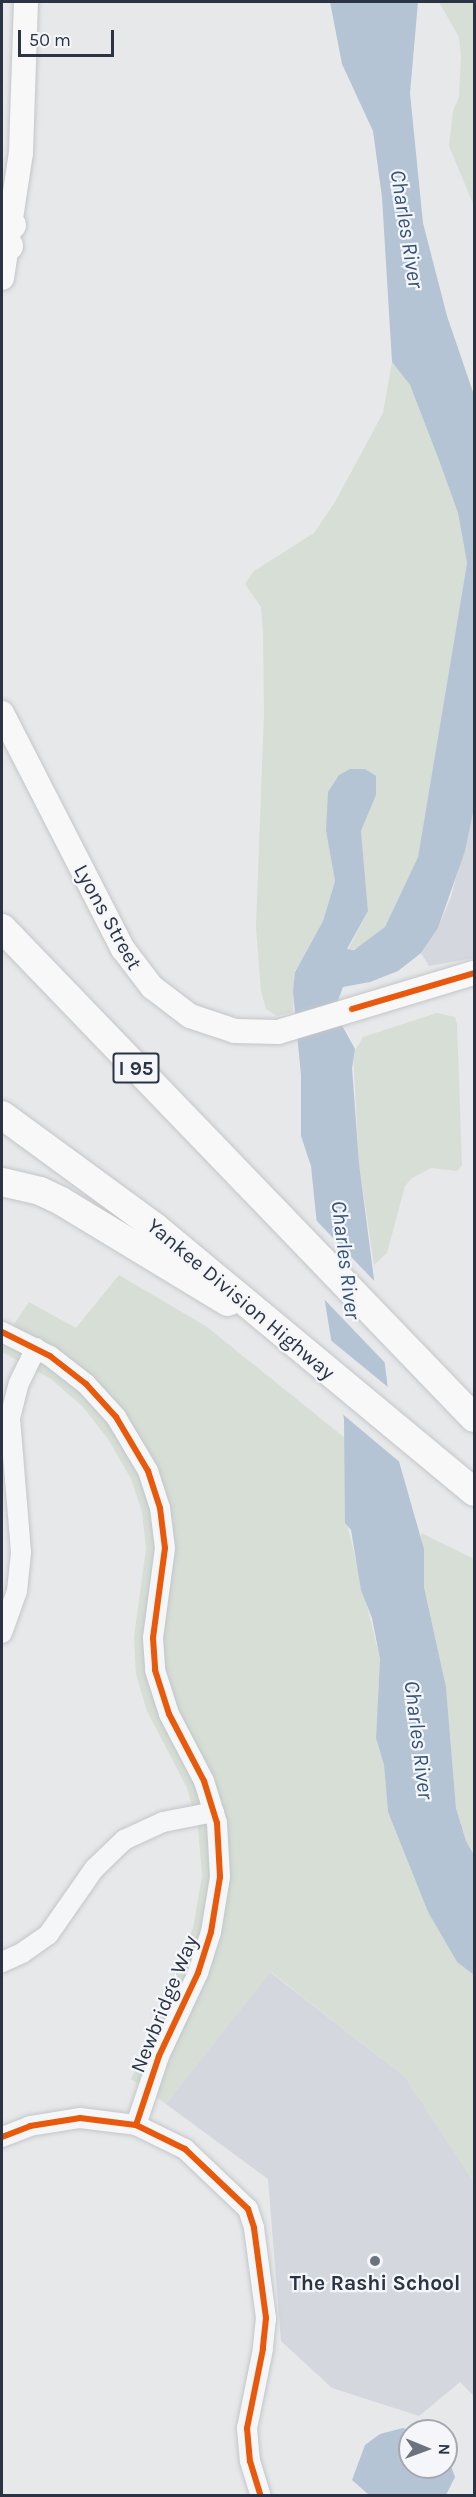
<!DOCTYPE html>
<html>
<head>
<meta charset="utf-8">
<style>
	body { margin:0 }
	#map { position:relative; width:476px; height:2497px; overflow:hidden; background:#e6e8ea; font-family:Karla,sans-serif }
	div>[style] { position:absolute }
	.built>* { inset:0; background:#d4d7dd }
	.green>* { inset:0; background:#d6ded6 }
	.water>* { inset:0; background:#b4c4d5 }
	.pier>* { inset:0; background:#e6e8ea }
	.roads { filter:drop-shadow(0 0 2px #c4c6c8) drop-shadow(0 0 2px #c4c6c8) }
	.minor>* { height:20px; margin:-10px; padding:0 10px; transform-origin:10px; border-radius:10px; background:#f5f6f7 }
	.major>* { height:24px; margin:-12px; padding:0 12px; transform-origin:12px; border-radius:12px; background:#f8f8f8 }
	.highway>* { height:28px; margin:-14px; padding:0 14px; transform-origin:14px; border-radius:14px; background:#f8f8f8 }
	.cycleway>* { height:6px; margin:-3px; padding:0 3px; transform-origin:3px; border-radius:3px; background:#e8590c }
	.dots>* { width:16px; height:16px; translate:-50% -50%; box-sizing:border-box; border:3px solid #f4f6f9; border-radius:50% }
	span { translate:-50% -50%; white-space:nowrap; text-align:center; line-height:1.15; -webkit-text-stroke:4.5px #f4f6f9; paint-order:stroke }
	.shield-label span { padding:2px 4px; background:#f4f6f9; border:2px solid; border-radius:4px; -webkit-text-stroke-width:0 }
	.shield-label { font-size:20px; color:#2b3445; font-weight:700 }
	.street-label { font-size:21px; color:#2b3445 }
	.poi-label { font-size:21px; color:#2b3445; font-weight:700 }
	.water-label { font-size:22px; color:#34527a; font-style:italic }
	.frame { position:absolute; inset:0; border:3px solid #2b3445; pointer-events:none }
	.north { position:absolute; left:398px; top:2419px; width:60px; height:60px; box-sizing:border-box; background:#f4f6f9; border:2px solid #a4a8b1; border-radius:50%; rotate:91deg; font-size:16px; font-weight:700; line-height:24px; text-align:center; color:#2b3445 }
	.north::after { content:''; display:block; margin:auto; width:21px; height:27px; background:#6c737f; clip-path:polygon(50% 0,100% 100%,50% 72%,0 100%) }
	.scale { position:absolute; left:18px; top:30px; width:96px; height:27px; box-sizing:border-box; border:3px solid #2b3445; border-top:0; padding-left:8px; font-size:18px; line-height:21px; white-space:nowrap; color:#2b3445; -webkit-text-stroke:4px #f4f6f9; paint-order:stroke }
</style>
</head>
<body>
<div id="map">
	<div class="built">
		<div style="clip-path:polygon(474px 808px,474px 958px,429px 966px,421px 953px,438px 928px,451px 897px)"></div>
		<div style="clip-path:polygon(270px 1972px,405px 2077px,474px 2182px,474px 2396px,460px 2382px,419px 2416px,332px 2388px,281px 2341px,268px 2179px,166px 2104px)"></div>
	</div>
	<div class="green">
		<div style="clip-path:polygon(439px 2px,474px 2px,474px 206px,449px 146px,453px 111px,459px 97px,461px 57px,459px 37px)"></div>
		<div style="clip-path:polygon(392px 362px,410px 385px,440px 463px,458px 513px,467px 563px,418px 857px,385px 927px,362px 947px,348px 950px,368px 911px,361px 831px,376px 795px,376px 776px,326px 831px,335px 881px,323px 921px,295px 971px,293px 1012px,277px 1016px,266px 1009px,261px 991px,256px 927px,264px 714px,263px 631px,261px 607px,245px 584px,254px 571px,314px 533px,335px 502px,383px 413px)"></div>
		<div style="clip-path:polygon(437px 1013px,455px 1017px,457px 1024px,462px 1166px,457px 1171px,431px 1168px,412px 1178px,405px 1186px,387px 1253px,374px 1265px,359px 1163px,353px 1054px,363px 1037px)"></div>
		<div style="clip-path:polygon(119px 1275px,207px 1327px,345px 1438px,347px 1524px,380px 1659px,376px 1738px,384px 1765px,388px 1812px,428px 1912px,457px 1962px,474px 1975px,474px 2182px,405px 2077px,271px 1972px,166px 2104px,131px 2079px,193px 1928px,202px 1876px,198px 1827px,187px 1788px,147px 1711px,136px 1674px,134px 1637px,146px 1549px,142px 1512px,131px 1479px,108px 1439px,83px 1407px,51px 1379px,2px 1352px,2px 1342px,29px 1302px,76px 1328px)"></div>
		<div style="clip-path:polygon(421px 1533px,474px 1559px,474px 1855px,466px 1841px,456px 1808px,446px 1687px,424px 1587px)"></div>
	</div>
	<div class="water">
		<div style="clip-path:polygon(330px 2px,418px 2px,410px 93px,423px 223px,447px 316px,474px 395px,474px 808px,465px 851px,438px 928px,421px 953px,398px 971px,370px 982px,343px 987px,337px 1003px,339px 1020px,355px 1049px,352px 1068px,359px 1163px,396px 1451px,424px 1549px,424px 1587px,446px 1687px,456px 1808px,466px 1841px,474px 1855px,474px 1975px,457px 1962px,428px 1912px,388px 1812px,384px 1765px,376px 1738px,380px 1659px,372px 1618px,361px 1590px,351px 1530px,345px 1523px,344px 1419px,325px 1302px,311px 1166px,301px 1136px,301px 1075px,293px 991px,295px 972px,323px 921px,335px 881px,326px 831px,328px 792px,339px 775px,350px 769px,365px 769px,376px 776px,376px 795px,361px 831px,368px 911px,347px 949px,354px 950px,385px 927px,418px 857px,467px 563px,458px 513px,440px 463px,410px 385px,392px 362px,382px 197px,373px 131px,342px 64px)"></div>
		<div style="clip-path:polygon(403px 2428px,410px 2431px,410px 2467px,446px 2467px,446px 2460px,450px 2463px,455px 2477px,446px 2495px,369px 2495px,352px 2480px,365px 2445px,380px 2434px)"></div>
	</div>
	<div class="pier">
		<div style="clip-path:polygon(314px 1218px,379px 1286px,391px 1369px,322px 1297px)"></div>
		<div style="clip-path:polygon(328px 1338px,394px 1392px,402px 1464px,340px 1412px)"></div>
	</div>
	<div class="roads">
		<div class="minor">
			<div style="left:2px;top:1332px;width:54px;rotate:26.6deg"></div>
			<div style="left:50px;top:1356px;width:46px;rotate:37.9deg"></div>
			<div style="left:86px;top:1384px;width:45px;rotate:47.7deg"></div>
			<div style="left:116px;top:1417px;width:63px;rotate:59.3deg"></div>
			<div style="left:148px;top:1471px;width:39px;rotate:72deg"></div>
			<div style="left:160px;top:1508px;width:40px;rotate:82.9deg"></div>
			<div style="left:165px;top:1548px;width:91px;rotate:97.6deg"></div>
			<div style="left:153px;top:1638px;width:32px;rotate:86deg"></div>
			<div style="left:155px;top:1670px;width:46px;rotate:72.3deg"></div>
			<div style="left:169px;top:1714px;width:76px;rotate:62.4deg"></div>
			<div style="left:204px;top:1781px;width:44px;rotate:72.8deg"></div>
			<div style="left:217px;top:1823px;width:54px;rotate:86.8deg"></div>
			<div style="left:220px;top:1877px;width:56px;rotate:99.3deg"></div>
			<div style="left:211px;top:1932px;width:43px;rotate:107.6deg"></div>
			<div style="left:198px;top:1973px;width:92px;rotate:115.2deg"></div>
			<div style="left:159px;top:2056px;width:73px;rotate:108.4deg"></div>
			<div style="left:2px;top:1633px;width:45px;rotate:-70.3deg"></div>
			<div style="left:17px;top:1591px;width:39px;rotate:-84deg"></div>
			<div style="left:21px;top:1552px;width:134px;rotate:-94.7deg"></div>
			<div style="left:10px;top:1418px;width:36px;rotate:-76deg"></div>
			<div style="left:19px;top:1383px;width:39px;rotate:-64deg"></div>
			<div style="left:2px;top:1962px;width:22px;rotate:-24deg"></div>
			<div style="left:22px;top:1953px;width:32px;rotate:-35deg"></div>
			<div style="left:48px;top:1935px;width:80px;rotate:-55.1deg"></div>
			<div style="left:94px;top:1869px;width:42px;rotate:-44deg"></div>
			<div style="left:124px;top:1840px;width:43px;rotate:-24.8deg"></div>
			<div style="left:163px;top:1822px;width:52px;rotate:-11.1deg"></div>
			<div style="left:2px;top:2137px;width:30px;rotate:-21deg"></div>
			<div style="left:30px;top:2126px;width:51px;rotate:-9.1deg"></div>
			<div style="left:80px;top:2118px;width:56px;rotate:7.1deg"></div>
			<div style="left:136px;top:2125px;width:55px;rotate:26.1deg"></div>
			<div style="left:185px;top:2149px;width:87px;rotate:43.6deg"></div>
			<div style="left:248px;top:2209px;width:20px;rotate:72deg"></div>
			<div style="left:254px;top:2228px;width:91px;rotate:82.4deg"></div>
			<div style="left:266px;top:2318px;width:31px;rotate:96deg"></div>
			<div style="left:263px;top:2349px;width:81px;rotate:101.4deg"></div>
			<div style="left:247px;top:2428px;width:33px;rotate:85deg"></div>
			<div style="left:250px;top:2461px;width:37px;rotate:73deg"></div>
		</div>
		<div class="major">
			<div style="left:2px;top:278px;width:127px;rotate:-81.4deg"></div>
			<div style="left:21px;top:152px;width:150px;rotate:-88.1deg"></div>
			<div style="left:2px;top:713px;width:265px;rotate:62.9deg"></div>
			<div style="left:123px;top:949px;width:48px;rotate:52.7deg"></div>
			<div style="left:152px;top:987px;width:48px;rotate:37.3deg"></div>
			<div style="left:190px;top:1016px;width:47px;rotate:18.4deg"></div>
			<div style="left:235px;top:1031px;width:43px;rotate:1.3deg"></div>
			<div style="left:278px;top:1032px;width:205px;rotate:-16.8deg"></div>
		</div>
		<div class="highway">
			<div style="left:2px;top:224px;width:10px;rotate:6deg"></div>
			<div style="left:2px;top:246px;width:7px"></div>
			<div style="left:2px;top:928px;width:680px;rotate:46.07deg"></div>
			<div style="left:2px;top:1115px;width:190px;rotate:36.2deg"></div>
			<div style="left:155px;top:1227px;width:415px;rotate:39.7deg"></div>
			<div style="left:2px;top:1182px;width:39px;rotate:13deg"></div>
			<div style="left:40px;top:1191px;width:23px;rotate:25deg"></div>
			<div style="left:61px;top:1201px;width:195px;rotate:31.2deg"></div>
		</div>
	</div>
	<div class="cycleway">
		<div style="left:352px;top:1009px;width:127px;rotate:-16.4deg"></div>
		<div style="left:2px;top:1332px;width:54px;rotate:26.6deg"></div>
		<div style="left:50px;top:1356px;width:46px;rotate:37.9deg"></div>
		<div style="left:86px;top:1384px;width:45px;rotate:47.7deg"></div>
		<div style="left:116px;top:1417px;width:63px;rotate:59.3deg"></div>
		<div style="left:148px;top:1471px;width:39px;rotate:72deg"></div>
		<div style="left:160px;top:1508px;width:40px;rotate:82.9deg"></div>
		<div style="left:165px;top:1548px;width:91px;rotate:97.6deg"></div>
		<div style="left:153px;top:1638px;width:32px;rotate:86deg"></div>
		<div style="left:155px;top:1670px;width:46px;rotate:72.3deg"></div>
		<div style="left:169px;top:1714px;width:76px;rotate:62.4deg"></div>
		<div style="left:204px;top:1781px;width:44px;rotate:72.8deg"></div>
		<div style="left:217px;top:1823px;width:54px;rotate:86.8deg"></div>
		<div style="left:220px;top:1877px;width:56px;rotate:99.3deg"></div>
		<div style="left:211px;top:1932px;width:43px;rotate:107.6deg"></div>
		<div style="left:198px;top:1973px;width:92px;rotate:115.2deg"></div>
		<div style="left:159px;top:2056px;width:73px;rotate:108.4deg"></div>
		<div style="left:2px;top:2137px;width:30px;rotate:-21deg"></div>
		<div style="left:30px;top:2126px;width:51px;rotate:-9.1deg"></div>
		<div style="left:80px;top:2118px;width:56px;rotate:7.1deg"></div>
		<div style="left:136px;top:2125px;width:55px;rotate:26.1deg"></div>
		<div style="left:185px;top:2149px;width:87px;rotate:43.6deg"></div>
		<div style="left:248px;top:2209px;width:20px;rotate:72deg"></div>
		<div style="left:254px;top:2228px;width:91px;rotate:82.4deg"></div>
		<div style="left:266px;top:2318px;width:31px;rotate:96deg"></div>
		<div style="left:263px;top:2349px;width:81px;rotate:101.4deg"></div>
		<div style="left:247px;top:2428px;width:33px;rotate:85deg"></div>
		<div style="left:250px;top:2461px;width:37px;rotate:73deg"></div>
	</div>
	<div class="dots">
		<div style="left:375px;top:2261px;background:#6c737f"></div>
	</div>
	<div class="shield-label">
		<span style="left:136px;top:1068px">I 95</span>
	</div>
	<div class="street-label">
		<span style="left:108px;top:917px;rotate:61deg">Lyons Street</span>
		<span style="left:241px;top:1299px;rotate:40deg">Yankee Division Highway</span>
		<span style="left:164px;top:2004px;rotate:-68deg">Newbridge Way</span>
	</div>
	<div class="poi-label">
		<span style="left:375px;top:2283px">The Rashi School</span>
	</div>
	<div class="water-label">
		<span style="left:406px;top:229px;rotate:81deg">Charles River</span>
		<span style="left:345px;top:1260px;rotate:83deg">Charles River</span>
		<span style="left:418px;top:1740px;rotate:83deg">Charles River</span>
	</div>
	<div class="frame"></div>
	<div class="north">N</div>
	<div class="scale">50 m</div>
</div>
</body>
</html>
